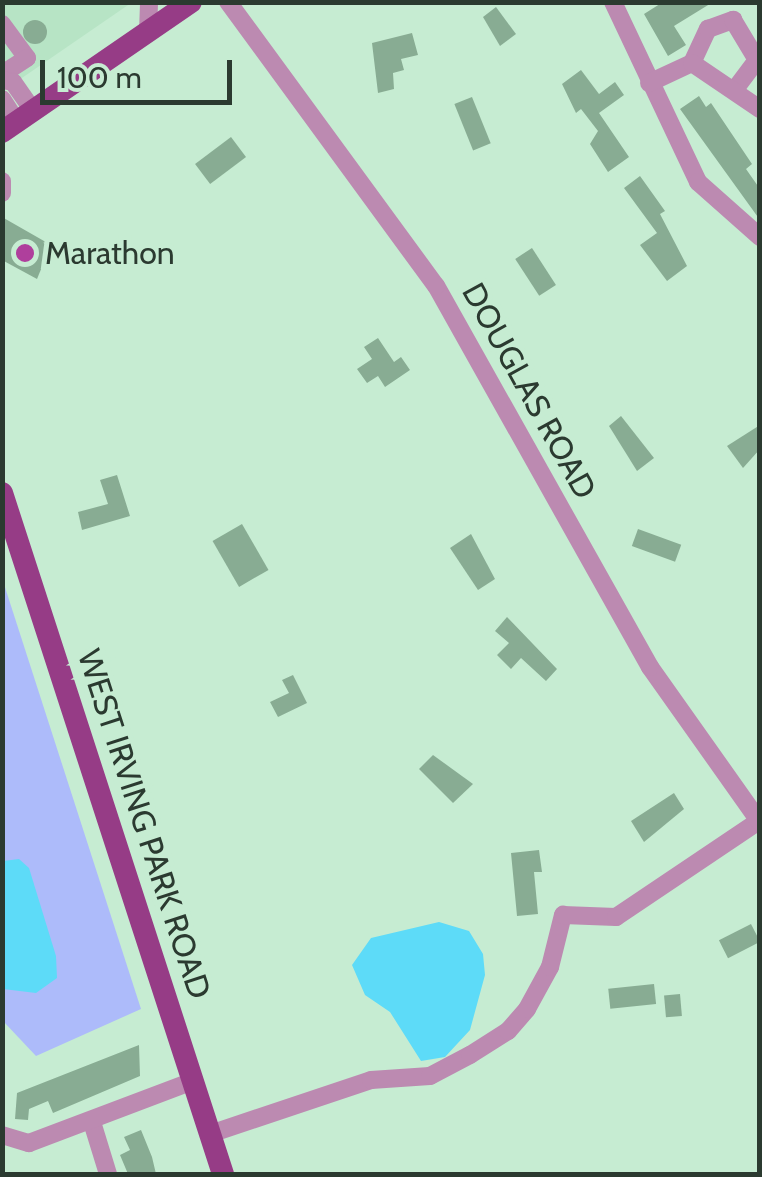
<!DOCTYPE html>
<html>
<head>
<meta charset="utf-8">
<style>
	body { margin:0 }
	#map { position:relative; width:762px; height:1177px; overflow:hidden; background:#c6ecd2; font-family:Cabin,sans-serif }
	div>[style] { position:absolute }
	.built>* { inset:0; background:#b7e4c5 }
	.green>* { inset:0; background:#adbbfa }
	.water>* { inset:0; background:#5ddbf8 }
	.building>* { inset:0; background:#88ac93; transform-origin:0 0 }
	.round { border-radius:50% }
	.minor>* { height:18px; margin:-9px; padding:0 9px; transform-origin:9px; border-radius:9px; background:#bc8ab1 }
	.major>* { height:22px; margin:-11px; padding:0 11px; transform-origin:11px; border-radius:11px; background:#963c86 }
	.dots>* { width:28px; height:28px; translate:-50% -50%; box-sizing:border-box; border:5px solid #c6ecd2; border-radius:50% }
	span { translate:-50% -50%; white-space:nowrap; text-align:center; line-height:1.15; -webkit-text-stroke:10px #c6ecd2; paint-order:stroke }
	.poi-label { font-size:32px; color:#2b3a30 }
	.left { translate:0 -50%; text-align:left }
	.street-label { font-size:32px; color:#2b3a30 }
	.frame { position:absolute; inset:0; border:5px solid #2b3a30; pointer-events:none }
	.scale { position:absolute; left:40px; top:60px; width:192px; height:45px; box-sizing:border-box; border:5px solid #2b3a30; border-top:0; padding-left:12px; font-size:30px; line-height:35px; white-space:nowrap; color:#2b3a30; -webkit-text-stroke:8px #c6ecd2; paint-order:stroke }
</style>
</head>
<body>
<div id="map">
	<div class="built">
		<div style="clip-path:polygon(3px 3px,131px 3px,3px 91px)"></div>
	</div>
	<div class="green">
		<div style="clip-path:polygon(2px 578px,141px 1009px,36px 1056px,3px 1021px)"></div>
	</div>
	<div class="water">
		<div style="clip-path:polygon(19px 859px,29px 868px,56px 956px,57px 978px,36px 993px,3px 989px,3px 861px)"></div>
		<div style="clip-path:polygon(439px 922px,469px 931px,483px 954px,485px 975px,470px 1030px,445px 1057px,421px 1061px,390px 1012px,365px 995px,352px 965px,371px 938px)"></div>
	</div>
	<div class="building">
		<div style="clip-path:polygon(663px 2px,713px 2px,674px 26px,686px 45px,668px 56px,644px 14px)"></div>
		<div style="clip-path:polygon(496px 7px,516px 34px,500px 46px,483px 17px)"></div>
		<div class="round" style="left:23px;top:20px;width:24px;height:24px"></div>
		<div style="clip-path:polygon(412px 33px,418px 55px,401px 59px,404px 70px,393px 73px,394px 89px,378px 93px,372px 43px)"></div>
		<div style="clip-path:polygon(581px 70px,599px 94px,615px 82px,624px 95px,599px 113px,629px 157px,608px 172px,590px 144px,598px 131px,581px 109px,576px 113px,562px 84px)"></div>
		<div style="clip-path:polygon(699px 96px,706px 107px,711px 103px,752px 164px,746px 169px,760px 189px,760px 220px,680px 109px)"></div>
		<div style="left:472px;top:97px;width:50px;height:19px;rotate:68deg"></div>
		<div style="left:231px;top:137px;width:25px;height:45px;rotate:53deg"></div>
		<div style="clip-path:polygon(640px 176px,665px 211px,660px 214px,687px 266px,667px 281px,640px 245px,657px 233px,624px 188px)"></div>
		<div style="clip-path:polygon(2px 217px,51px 245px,37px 279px,2px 260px)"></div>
		<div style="left:532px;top:248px;width:44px;height:20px;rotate:57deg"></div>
		<div style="clip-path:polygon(378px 338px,394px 362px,401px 357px,410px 370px,385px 387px,378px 376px,367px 383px,357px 369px,372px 359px,364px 347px)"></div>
		<div style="clip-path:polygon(621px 416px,654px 458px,637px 471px,609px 426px)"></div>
		<div style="clip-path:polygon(760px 425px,760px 449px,743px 468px,727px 446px)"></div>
		<div style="clip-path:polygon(117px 475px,130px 516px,82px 530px,78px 512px,108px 504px,100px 480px)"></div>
		<div style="left:242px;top:524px;width:53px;height:34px;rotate:60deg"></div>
		<div style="left:638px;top:529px;width:46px;height:18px;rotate:20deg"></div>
		<div style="clip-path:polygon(471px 534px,495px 579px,478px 590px,450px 548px)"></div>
		<div style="clip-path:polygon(507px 617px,557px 669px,546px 681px,521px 658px,511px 669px,497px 655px,509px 643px,495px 631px)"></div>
		<div style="clip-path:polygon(293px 675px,307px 703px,278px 717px,270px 702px,289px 693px,282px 680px)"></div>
		<div style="clip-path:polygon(433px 755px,473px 784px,453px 803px,419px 769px)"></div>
		<div style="clip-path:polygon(674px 793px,684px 809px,644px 842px,631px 821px)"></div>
		<div style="clip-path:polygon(539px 850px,542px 872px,534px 872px,538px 914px,517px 916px,511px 853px)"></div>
		<div style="left:751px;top:924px;width:20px;height:36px;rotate:63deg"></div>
		<div style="left:654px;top:984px;width:20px;height:46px;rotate:84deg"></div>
		<div style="left:680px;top:994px;width:22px;height:16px;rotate:85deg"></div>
		<div style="clip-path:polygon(139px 1045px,140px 1076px,53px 1113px,48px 1101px,29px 1109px,28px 1120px,15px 1119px,17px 1093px)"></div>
		<div style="clip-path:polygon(141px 1130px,152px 1157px,156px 1174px,128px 1174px,120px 1155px,130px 1150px,124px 1137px)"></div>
	</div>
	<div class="minor">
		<div style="left:613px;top:2px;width:199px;rotate:64.7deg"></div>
		<div style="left:698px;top:182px;width:83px;rotate:41.6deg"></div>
		<div style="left:2px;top:24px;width:42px;rotate:53.7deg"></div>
		<div style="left:27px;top:58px;width:30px;rotate:147deg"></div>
		<div style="left:148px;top:32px;width:30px;rotate:-88deg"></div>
		<div style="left:692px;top:63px;width:38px;rotate:-65deg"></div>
		<div style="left:708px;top:29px;width:27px;rotate:-20deg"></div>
		<div style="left:733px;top:20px;width:47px;rotate:59deg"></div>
		<div style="left:757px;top:60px;width:38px;rotate:127deg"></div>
		<div style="left:2px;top:80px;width:11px;rotate:10deg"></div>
		<div style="left:13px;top:82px;width:35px;rotate:55deg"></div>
		<div style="left:649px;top:83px;width:47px;rotate:-24.9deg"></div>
		<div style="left:692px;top:63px;width:82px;rotate:34.1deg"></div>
		<div style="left:2px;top:99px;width:27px;rotate:57deg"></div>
		<div style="left:2px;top:181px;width:12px;rotate:90deg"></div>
		<div style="left:92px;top:1122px;width:54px;rotate:72.9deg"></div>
		<div style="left:210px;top:1134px;width:170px;rotate:-18.5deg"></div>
		<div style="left:371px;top:1080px;width:59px;rotate:-3.9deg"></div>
		<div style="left:430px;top:1076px;width:45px;rotate:-27.7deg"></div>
		<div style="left:470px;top:1055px;width:45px;rotate:-32.3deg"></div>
		<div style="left:508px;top:1031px;width:29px;rotate:-49deg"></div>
		<div style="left:527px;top:1009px;width:48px;rotate:-61.3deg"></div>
		<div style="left:550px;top:967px;width:54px;rotate:-76deg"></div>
		<div style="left:563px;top:915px;width:53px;rotate:2.2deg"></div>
		<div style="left:616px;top:917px;width:172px;rotate:-33.9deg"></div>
		<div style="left:759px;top:821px;width:189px;rotate:-125.3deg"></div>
		<div style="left:650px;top:667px;width:437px;rotate:-119.3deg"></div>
		<div style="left:436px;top:286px;width:352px;rotate:-126.2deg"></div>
		<div style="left:2px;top:1135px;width:28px;rotate:17deg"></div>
		<div style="left:29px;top:1143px;width:175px;rotate:-20.7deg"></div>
	</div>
	<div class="major">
		<div style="left:2px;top:132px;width:229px;rotate:-34.5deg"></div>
		<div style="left:2px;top:493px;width:716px;rotate:72.02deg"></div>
	</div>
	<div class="dots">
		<div style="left:25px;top:253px;background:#af3f9c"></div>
	</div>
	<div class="poi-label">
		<span class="left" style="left:45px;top:253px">Marathon</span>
	</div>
	<div class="street-label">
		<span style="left:529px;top:391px;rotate:61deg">DOUGLAS ROAD</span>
		<span style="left:144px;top:824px;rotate:72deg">WEST IRVING PARK ROAD</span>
	</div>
	<div class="frame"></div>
	<div class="scale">100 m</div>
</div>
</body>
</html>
